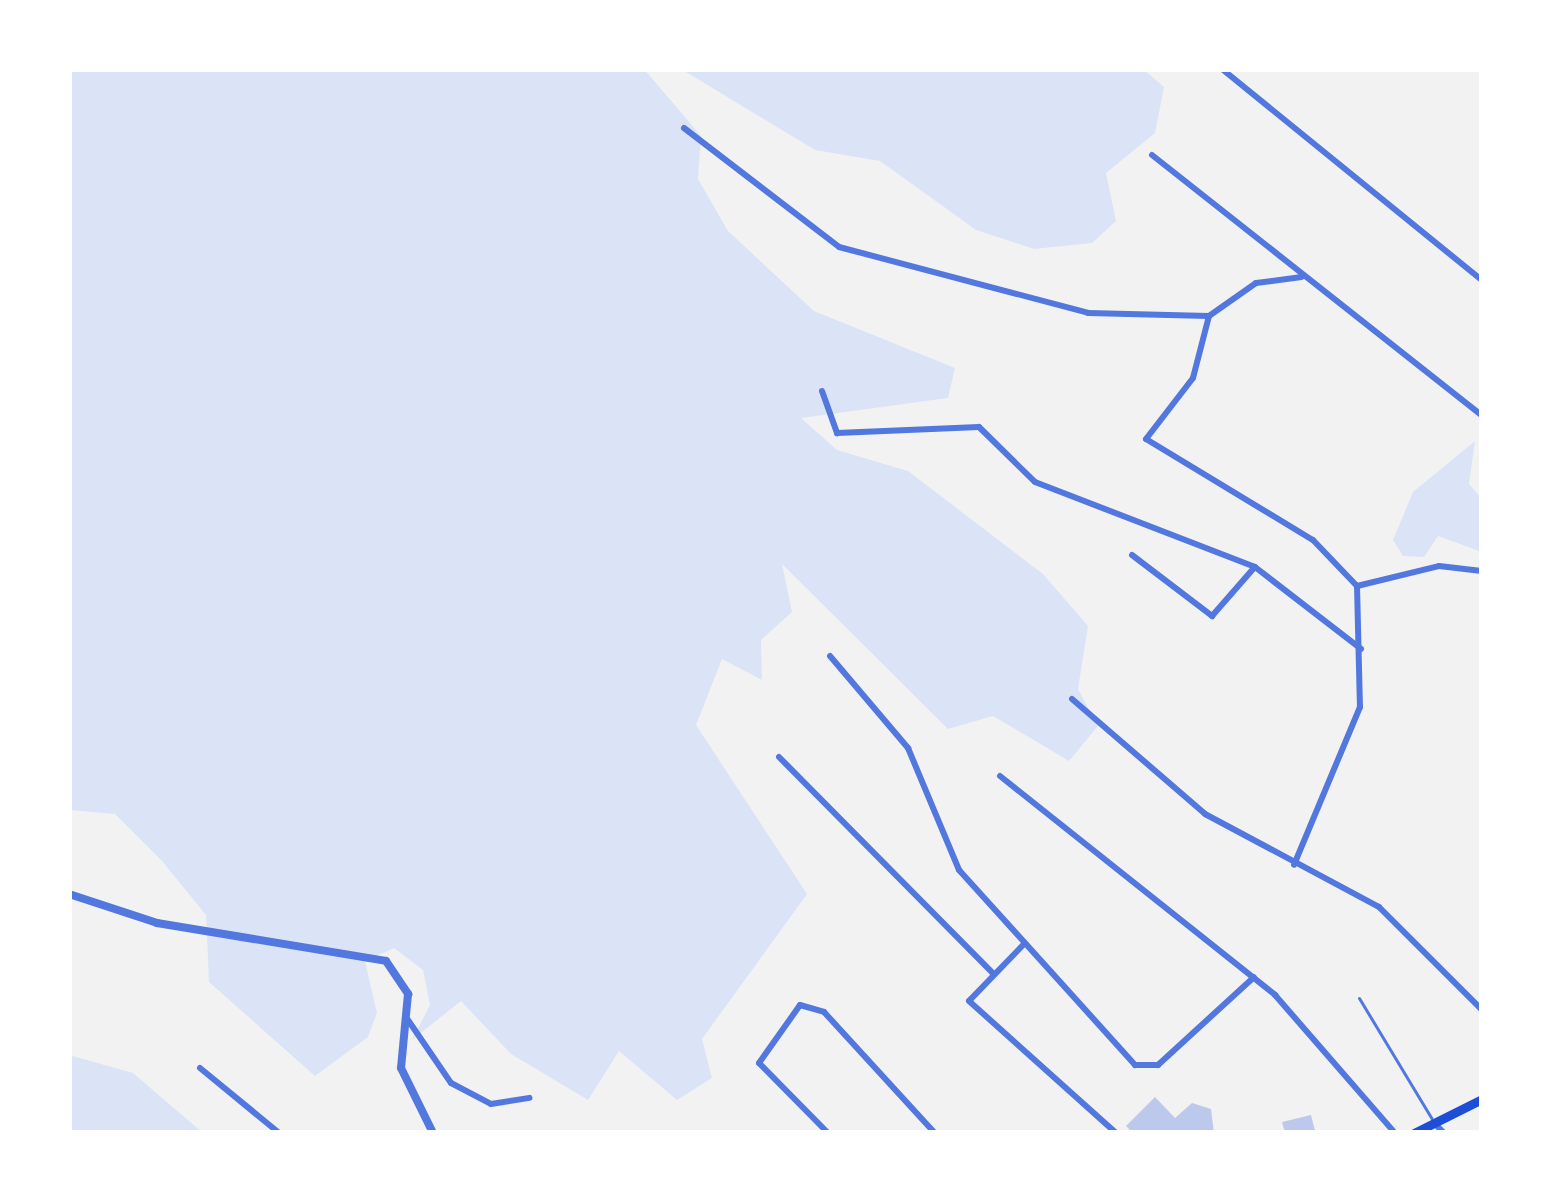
<!DOCTYPE html>
<html>
<head>
<meta charset="utf-8">
<style>
	body { margin:0 }
	#map { position:relative; width:1551px; height:1202px; overflow:hidden; background:#f2f2f2; font-family:"Fira Sans",sans-serif }
	div>[style] { position:absolute }
	.green>* { inset:0; background:#dbe4f7 }
	.building>* { inset:0; background:#bdc9ec }
	.service>* { height:3px; margin:-1.5px; padding:0 1.5px; transform-origin:1.5px; border-radius:1.5px; background:#5277de }
	.minor>* { height:6px; margin:-3px; padding:0 3px; transform-origin:3px; border-radius:3px; background:#5277de }
	.tertiary>* { height:8px; margin:-4px; padding:0 4px; transform-origin:4px; border-radius:4px; background:#5277de }
	.secondary>* { height:9px; margin:-4.5px; padding:0 4.5px; transform-origin:4.5px; border-radius:4.5px; background:#1d4ed8 }
	span { translate:-50% -50%; white-space:nowrap; text-align:center; line-height:1.15; -webkit-text-stroke:9px #fff; paint-order:stroke }
	.frame { position:absolute; inset:0; border:72px solid #fff; pointer-events:none }
</style>
</head>
<body>
<div id="map">
	<div class="green">
		<div style="clip-path:polygon(69px 69px,644px 69px,701px 136px,698px 179px,728px 231px,814px 311px,955px 368px,948px 398px,801px 418px,837px 450px,908px 471px,1043px 574px,1088px 626px,1078px 689px,1098px 726px,1069px 761px,993px 716px,948px 729px,782px 564px,792px 612px,761px 640px,762px 680px,722px 659px,696px 725px,807px 894px,702px 1039px,712px 1078px,677px 1100px,619px 1051px,588px 1100px,511px 1054px,461px 1001px,412px 1040px,430px 1005px,423px 970px,394px 948px,365px 961px,377px 1013px,368px 1037px,315px 1076px,209px 982px,206px 915px,162px 861px,115px 814px,69px 810px)"></div>
		<div style="clip-path:polygon(681px 69px,1143px 69px,1164px 87px,1155px 133px,1106px 173px,1116px 221px,1092px 243px,1034px 249px,976px 230px,880px 161px,815px 150px)"></div>
		<div style="clip-path:polygon(1475px 441px,1469px 484px,1482px 499px,1482px 552px,1438px 536px,1424px 557px,1403px 556px,1393px 540px,1413px 492px)"></div>
		<div style="clip-path:polygon(69px 1055px,133px 1073px,203px 1133px,69px 1133px)"></div>
	</div>
	<div class="building">
		<div style="clip-path:polygon(1155px 1097px,1175px 1118px,1192px 1103px,1211px 1109px,1214px 1133px,1133px 1133px,1126px 1126px)"></div>
		<div style="clip-path:polygon(1311px 1115px,1315px 1131px,1337px 1133px,1285px 1133px,1282px 1122px)"></div>
	</div>
	<div class="service">
		<div style="left:1359px;top:998px;width:141px;rotate:58.9deg"></div>
	</div>
	<div class="minor">
		<div style="left:1222px;top:69px;width:335px;rotate:39.1deg"></div>
		<div style="left:684px;top:128px;width:195px;rotate:37.5deg"></div>
		<div style="left:839px;top:247px;width:258px;rotate:14.8deg"></div>
		<div style="left:1088px;top:313px;width:121px;rotate:1.4deg"></div>
		<div style="left:1152px;top:155px;width:421px;rotate:38.3deg"></div>
		<div style="left:1209px;top:316px;width:64px;rotate:104.5deg"></div>
		<div style="left:1193px;top:378px;width:77px;rotate:127.6deg"></div>
		<div style="left:1146px;top:439px;width:195px;rotate:31.2deg"></div>
		<div style="left:1313px;top:540px;width:64px;rotate:46.3deg"></div>
		<div style="left:1357px;top:586px;width:121px;rotate:88.6deg"></div>
		<div style="left:1360px;top:707px;width:171px;rotate:112.7deg"></div>
		<div style="left:1209px;top:316px;width:57px;rotate:-35.1deg"></div>
		<div style="left:1256px;top:283px;width:46px;rotate:-7.4deg"></div>
		<div style="left:822px;top:391px;width:45px;rotate:70.3deg"></div>
		<div style="left:837px;top:433px;width:142px;rotate:-2.4deg"></div>
		<div style="left:979px;top:427px;width:78px;rotate:44.5deg"></div>
		<div style="left:1035px;top:482px;width:236px;rotate:21.1deg"></div>
		<div style="left:1255px;top:567px;width:134px;rotate:37.7deg"></div>
		<div style="left:1132px;top:555px;width:101px;rotate:37.3deg"></div>
		<div style="left:1212px;top:616px;width:64px;rotate:-48.8deg"></div>
		<div style="left:1357px;top:586px;width:84px;rotate:-13.7deg"></div>
		<div style="left:1439px;top:566px;width:43px;rotate:6.6deg"></div>
		<div style="left:830px;top:656px;width:121px;rotate:49.7deg"></div>
		<div style="left:908px;top:748px;width:132px;rotate:67.3deg"></div>
		<div style="left:959px;top:870px;width:263px;rotate:47.9deg"></div>
		<div style="left:1135px;top:1065px;width:23px"></div>
		<div style="left:1158px;top:1065px;width:130px;rotate:-42.5deg"></div>
		<div style="left:1072px;top:699px;width:176px;rotate:40.8deg"></div>
		<div style="left:1205px;top:814px;width:197px;rotate:28.1deg"></div>
		<div style="left:1379px;top:907px;width:146px;rotate:45deg"></div>
		<div style="left:779px;top:757px;width:304px;rotate:45.3deg"></div>
		<div style="left:1000px;top:776px;width:352px;rotate:38.5deg"></div>
		<div style="left:1275px;top:995px;width:183px;rotate:49deg"></div>
		<div style="left:1024px;top:944px;width:79px;rotate:134deg"></div>
		<div style="left:969px;top:1001px;width:198px;rotate:41.9deg"></div>
		<div style="left:408px;top:1020px;width:76px;rotate:55.7deg"></div>
		<div style="left:451px;top:1083px;width:45px;rotate:27.7deg"></div>
		<div style="left:491px;top:1104px;width:39px;rotate:-9deg"></div>
		<div style="left:200px;top:1068px;width:102px;rotate:39.4deg"></div>
		<div style="left:1434px;top:1123px;width:14px;rotate:45deg"></div>
		<div style="left:828px;top:1133px;width:98px;rotate:-134.6deg"></div>
		<div style="left:759px;top:1063px;width:71px;rotate:-54.7deg"></div>
		<div style="left:800px;top:1005px;width:25px;rotate:16deg"></div>
		<div style="left:824px;top:1012px;width:164px;rotate:47.5deg"></div>
	</div>
	<div class="tertiary">
		<div style="left:69px;top:894px;width:93px;rotate:18.2deg"></div>
		<div style="left:157px;top:923px;width:232px;rotate:9.4deg"></div>
		<div style="left:386px;top:961px;width:40px;rotate:56deg"></div>
		<div style="left:408px;top:994px;width:74px;rotate:95.4deg"></div>
		<div style="left:401px;top:1068px;width:72px;rotate:63.8deg"></div>
	</div>
	<div class="secondary">
		<div style="left:1414px;top:1133px;width:76px;rotate:-26.6deg"></div>
	</div>
	<div class="frame"></div>
</div>
</body>
</html>
